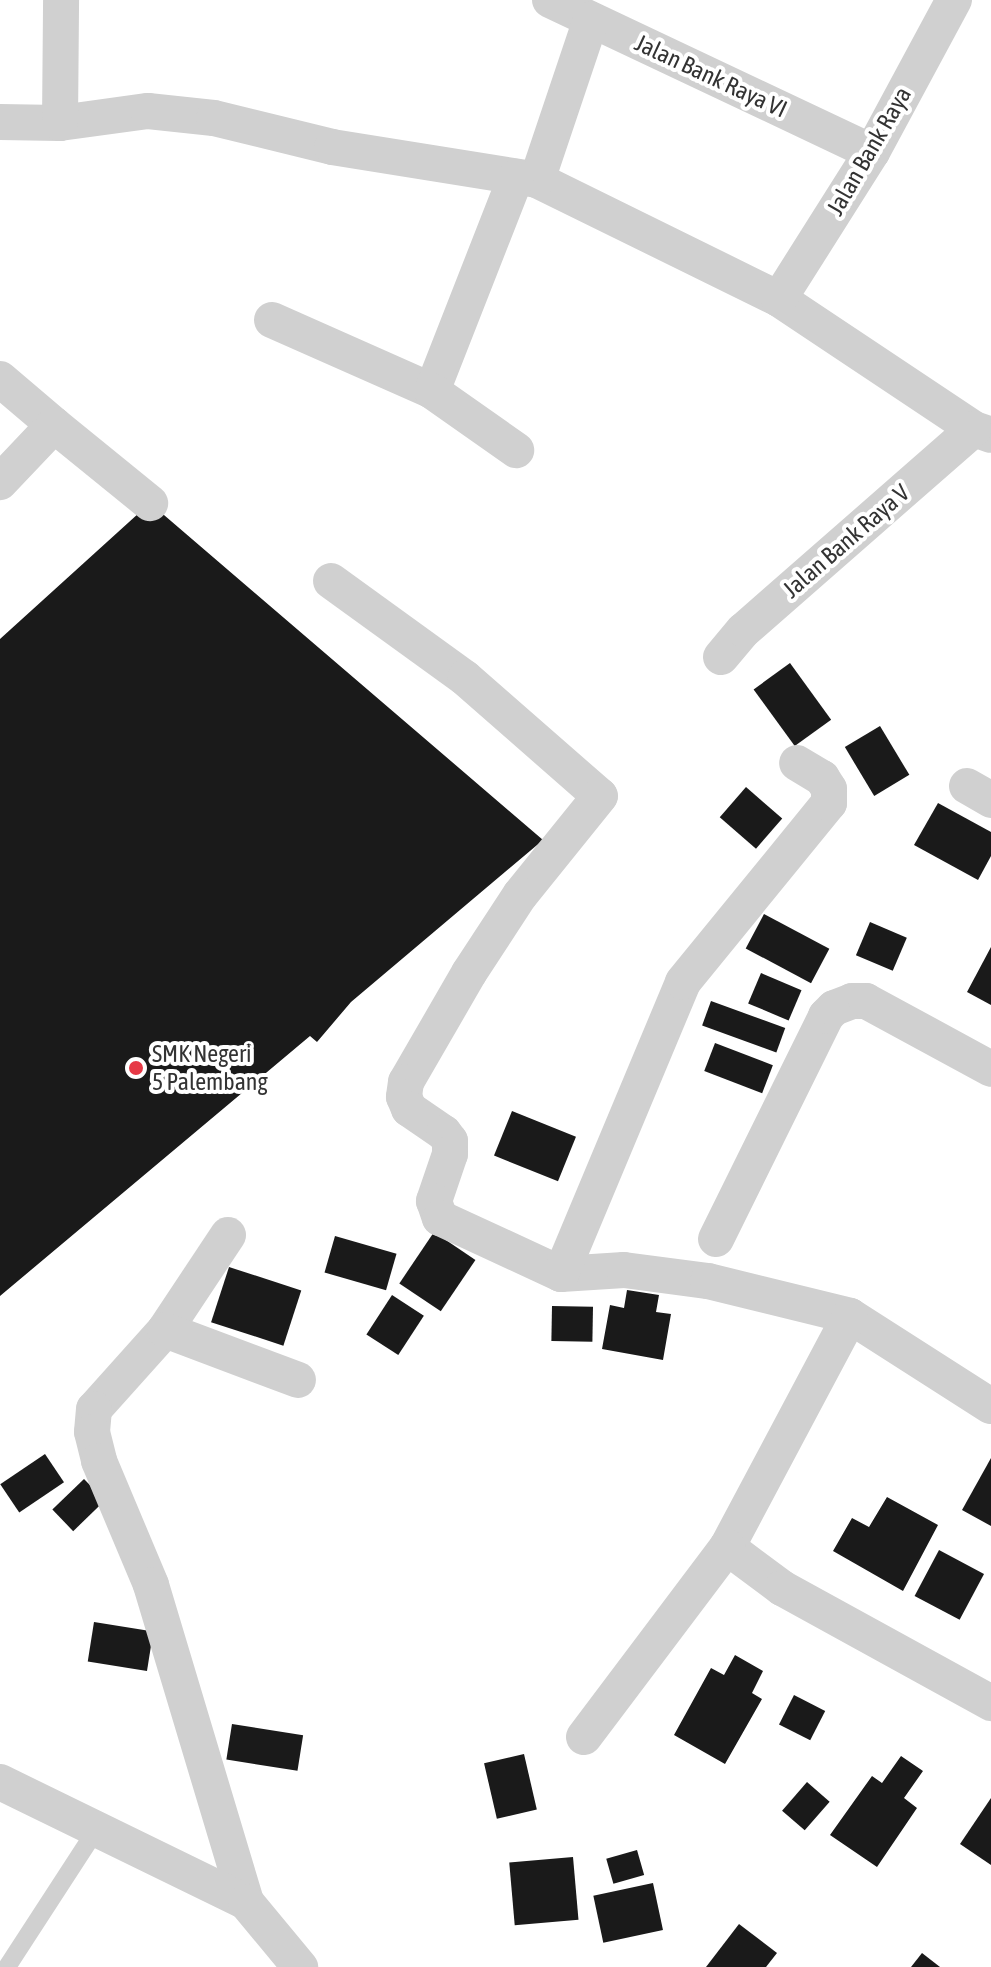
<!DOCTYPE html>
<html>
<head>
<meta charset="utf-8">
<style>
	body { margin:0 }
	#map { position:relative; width:991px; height:1967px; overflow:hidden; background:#fff; font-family:"Asap Condensed",sans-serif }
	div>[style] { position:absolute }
	.building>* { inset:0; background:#1a1a1a; transform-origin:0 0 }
	.service>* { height:18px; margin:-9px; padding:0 9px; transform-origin:9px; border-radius:9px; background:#d0d0d0 }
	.minor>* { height:36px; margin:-18px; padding:0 18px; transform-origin:18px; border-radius:18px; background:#d0d0d0 }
	.dots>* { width:22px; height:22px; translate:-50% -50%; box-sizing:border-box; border:4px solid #fff; border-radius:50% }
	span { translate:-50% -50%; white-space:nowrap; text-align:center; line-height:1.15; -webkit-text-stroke:8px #fff; paint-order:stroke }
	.street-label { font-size:24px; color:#333 }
	.poi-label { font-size:24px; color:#333 }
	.left { translate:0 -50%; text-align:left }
</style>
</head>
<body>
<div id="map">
	<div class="building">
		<div style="clip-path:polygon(150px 503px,543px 840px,351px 1002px,317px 1042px,310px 1036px,0 1296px,0 639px)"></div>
		<div style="left:790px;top:663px;width:70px;height:45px;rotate:54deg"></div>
		<div style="left:880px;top:726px;width:57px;height:41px;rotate:59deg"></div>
		<div style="left:746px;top:787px;width:48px;height:40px;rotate:41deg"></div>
		<div style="clip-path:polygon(938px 803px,991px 832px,991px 856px,978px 880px,914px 845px)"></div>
		<div style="left:764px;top:914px;width:74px;height:39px;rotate:28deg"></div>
		<div style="left:870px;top:922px;width:40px;height:36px;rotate:23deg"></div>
		<div style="clip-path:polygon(991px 947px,991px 1005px,967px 992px)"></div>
		<div style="left:761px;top:973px;width:44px;height:33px;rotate:23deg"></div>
		<div style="left:711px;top:1001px;width:79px;height:26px;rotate:20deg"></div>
		<div style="left:715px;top:1043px;width:62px;height:30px;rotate:21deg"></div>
		<div style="left:512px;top:1111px;width:69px;height:48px;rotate:22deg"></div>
		<div style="left:434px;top:1232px;width:50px;height:62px;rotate:34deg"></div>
		<div style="left:335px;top:1236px;width:64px;height:38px;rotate:16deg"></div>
		<div style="left:229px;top:1267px;width:76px;height:58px;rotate:18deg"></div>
		<div style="clip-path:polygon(627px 1290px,659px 1295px,656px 1312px,671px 1314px,663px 1360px,602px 1349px,610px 1305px,624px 1308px)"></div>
		<div style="left:392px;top:1295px;width:38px;height:47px;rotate:33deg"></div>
		<div style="left:552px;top:1306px;width:41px;height:35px;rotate:1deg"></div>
		<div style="left:45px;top:1454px;width:34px;height:54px;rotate:56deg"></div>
		<div style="clip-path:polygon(991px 1458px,991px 1526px,962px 1510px)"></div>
		<div style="left:84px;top:1479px;width:30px;height:44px;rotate:46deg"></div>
		<div style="clip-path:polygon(887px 1497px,938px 1525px,903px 1591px,833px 1551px,852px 1518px,869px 1527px)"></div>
		<div style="left:939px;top:1550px;width:51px;height:52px;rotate:28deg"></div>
		<div style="left:94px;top:1622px;width:60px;height:40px;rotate:9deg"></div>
		<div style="clip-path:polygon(735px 1655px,763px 1671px,752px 1693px,762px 1699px,725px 1764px,674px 1735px,711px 1668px,724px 1675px)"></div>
		<div style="left:794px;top:1695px;width:35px;height:33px;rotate:27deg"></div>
		<div style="left:232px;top:1724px;width:72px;height:36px;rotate:9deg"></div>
		<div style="left:524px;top:1754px;width:57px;height:41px;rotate:77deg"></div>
		<div style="clip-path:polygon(901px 1756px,923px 1771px,904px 1798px,917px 1808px,877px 1867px,830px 1835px,872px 1776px,882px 1783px)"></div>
		<div style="left:807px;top:1782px;width:30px;height:38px;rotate:41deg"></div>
		<div style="clip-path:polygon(991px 1798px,991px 1865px,960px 1844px)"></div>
		<div style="left:637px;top:1850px;width:26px;height:32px;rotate:74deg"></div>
		<div style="left:573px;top:1857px;width:63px;height:64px;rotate:85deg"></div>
		<div style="left:653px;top:1883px;width:48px;height:61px;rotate:78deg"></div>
		<div style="clip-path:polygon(739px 1924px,777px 1953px,766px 1967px,706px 1967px)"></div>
		<div style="clip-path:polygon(922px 1953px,940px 1967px,911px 1967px)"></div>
	</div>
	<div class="service">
		<div style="left:7px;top:1967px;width:163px;rotate:-57deg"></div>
	</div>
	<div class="minor">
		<div style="left:550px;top:0;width:356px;rotate:25.3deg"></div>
		<div style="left:0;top:122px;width:60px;rotate:1deg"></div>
		<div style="left:60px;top:123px;width:89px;rotate:-7.8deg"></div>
		<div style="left:148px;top:111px;width:66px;rotate:6.1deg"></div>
		<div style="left:214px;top:118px;width:122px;rotate:13.8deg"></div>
		<div style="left:332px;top:147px;width:208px;rotate:9.1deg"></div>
		<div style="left:537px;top:180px;width:270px;rotate:26.2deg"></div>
		<div style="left:779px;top:299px;width:234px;rotate:33.7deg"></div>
		<div style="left:974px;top:429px;width:18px;rotate:19deg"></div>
		<div style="left:60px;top:123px;width:123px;rotate:-89.5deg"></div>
		<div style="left:537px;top:180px;width:169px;rotate:-71.4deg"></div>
		<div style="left:779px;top:299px;width:174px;rotate:-57.7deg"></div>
		<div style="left:872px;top:152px;width:173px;rotate:-61.7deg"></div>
		<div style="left:272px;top:320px;width:175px;rotate:23.9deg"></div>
		<div style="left:432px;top:391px;width:230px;rotate:-68.6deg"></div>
		<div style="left:0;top:379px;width:71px;rotate:40.4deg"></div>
		<div style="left:54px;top:425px;width:79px;rotate:133.5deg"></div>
		<div style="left:432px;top:391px;width:103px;rotate:35.1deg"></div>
		<div style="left:54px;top:425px;width:124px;rotate:39.1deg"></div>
		<div style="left:331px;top:581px;width:165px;rotate:35.9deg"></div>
		<div style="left:465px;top:678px;width:179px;rotate:41.2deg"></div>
		<div style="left:600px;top:796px;width:127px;rotate:128.9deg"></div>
		<div style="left:520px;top:895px;width:93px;rotate:123.2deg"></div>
		<div style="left:469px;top:973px;width:126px;rotate:120deg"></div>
		<div style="left:406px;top:1082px;width:15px;rotate:98deg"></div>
		<div style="left:404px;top:1097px;width:13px;rotate:67deg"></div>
		<div style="left:409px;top:1109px;width:42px;rotate:34.4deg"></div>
		<div style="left:444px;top:1133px;width:10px;rotate:53deg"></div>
		<div style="left:450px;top:1141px;width:13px;rotate:90deg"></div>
		<div style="left:450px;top:1154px;width:50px;rotate:108.8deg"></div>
		<div style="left:434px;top:1201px;width:18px;rotate:71deg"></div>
		<div style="left:440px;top:1218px;width:133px;rotate:24.8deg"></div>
		<div style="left:561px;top:1274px;width:63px;rotate:-3.6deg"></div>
		<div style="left:624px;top:1270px;width:85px;rotate:7.5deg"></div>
		<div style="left:708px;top:1281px;width:146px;rotate:13.8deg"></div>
		<div style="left:850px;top:1316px;width:167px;rotate:32.6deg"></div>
		<div style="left:721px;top:657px;width:35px;rotate:-50deg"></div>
		<div style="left:744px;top:630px;width:305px;rotate:-41.2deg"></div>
		<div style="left:967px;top:786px;width:28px;rotate:30deg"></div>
		<div style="left:228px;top:1235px;width:114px;rotate:123.6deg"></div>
		<div style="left:165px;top:1330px;width:106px;rotate:131.9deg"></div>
		<div style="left:94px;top:1409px;width:23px;rotate:95deg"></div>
		<div style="left:92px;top:1432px;width:30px;rotate:76deg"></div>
		<div style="left:99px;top:1461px;width:134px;rotate:67.2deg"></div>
		<div style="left:151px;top:1585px;width:331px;rotate:73.3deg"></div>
		<div style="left:716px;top:1239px;width:249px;rotate:-63.7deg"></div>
		<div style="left:826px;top:1016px;width:11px;rotate:-45deg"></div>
		<div style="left:834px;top:1008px;width:19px;rotate:-21deg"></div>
		<div style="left:852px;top:1001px;width:14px"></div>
		<div style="left:866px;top:1001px;width:142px;rotate:28.5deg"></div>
		<div style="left:561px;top:1274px;width:316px;rotate:-67.3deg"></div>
		<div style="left:683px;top:982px;width:231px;rotate:-50.8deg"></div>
		<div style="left:829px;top:803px;width:14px;rotate:-90deg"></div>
		<div style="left:829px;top:789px;width:13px;rotate:-122deg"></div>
		<div style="left:822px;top:778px;width:29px;rotate:-149deg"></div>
		<div style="left:850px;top:1316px;width:262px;rotate:118deg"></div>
		<div style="left:727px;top:1547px;width:69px;rotate:36.7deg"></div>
		<div style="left:782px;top:1588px;width:239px;rotate:28.8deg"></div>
		<div style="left:165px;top:1330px;width:142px;rotate:20.6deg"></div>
		<div style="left:584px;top:1737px;width:238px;rotate:-53deg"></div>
		<div style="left:0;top:1782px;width:274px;rotate:26deg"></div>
		<div style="left:246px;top:1902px;width:85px;rotate:50.3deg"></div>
	</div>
	<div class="dots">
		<div style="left:136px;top:1068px;background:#e63946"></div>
	</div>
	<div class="street-label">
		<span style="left:711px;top:76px;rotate:25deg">Jalan Bank Raya VI</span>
		<span style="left:869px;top:151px;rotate:-60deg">Jalan Bank Raya</span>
		<span style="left:846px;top:541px;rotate:-41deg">Jalan Bank Raya V</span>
	</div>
	<div class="poi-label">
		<span class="left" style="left:152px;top:1068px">SMK Negeri<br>5 Palembang</span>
	</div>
</div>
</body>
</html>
